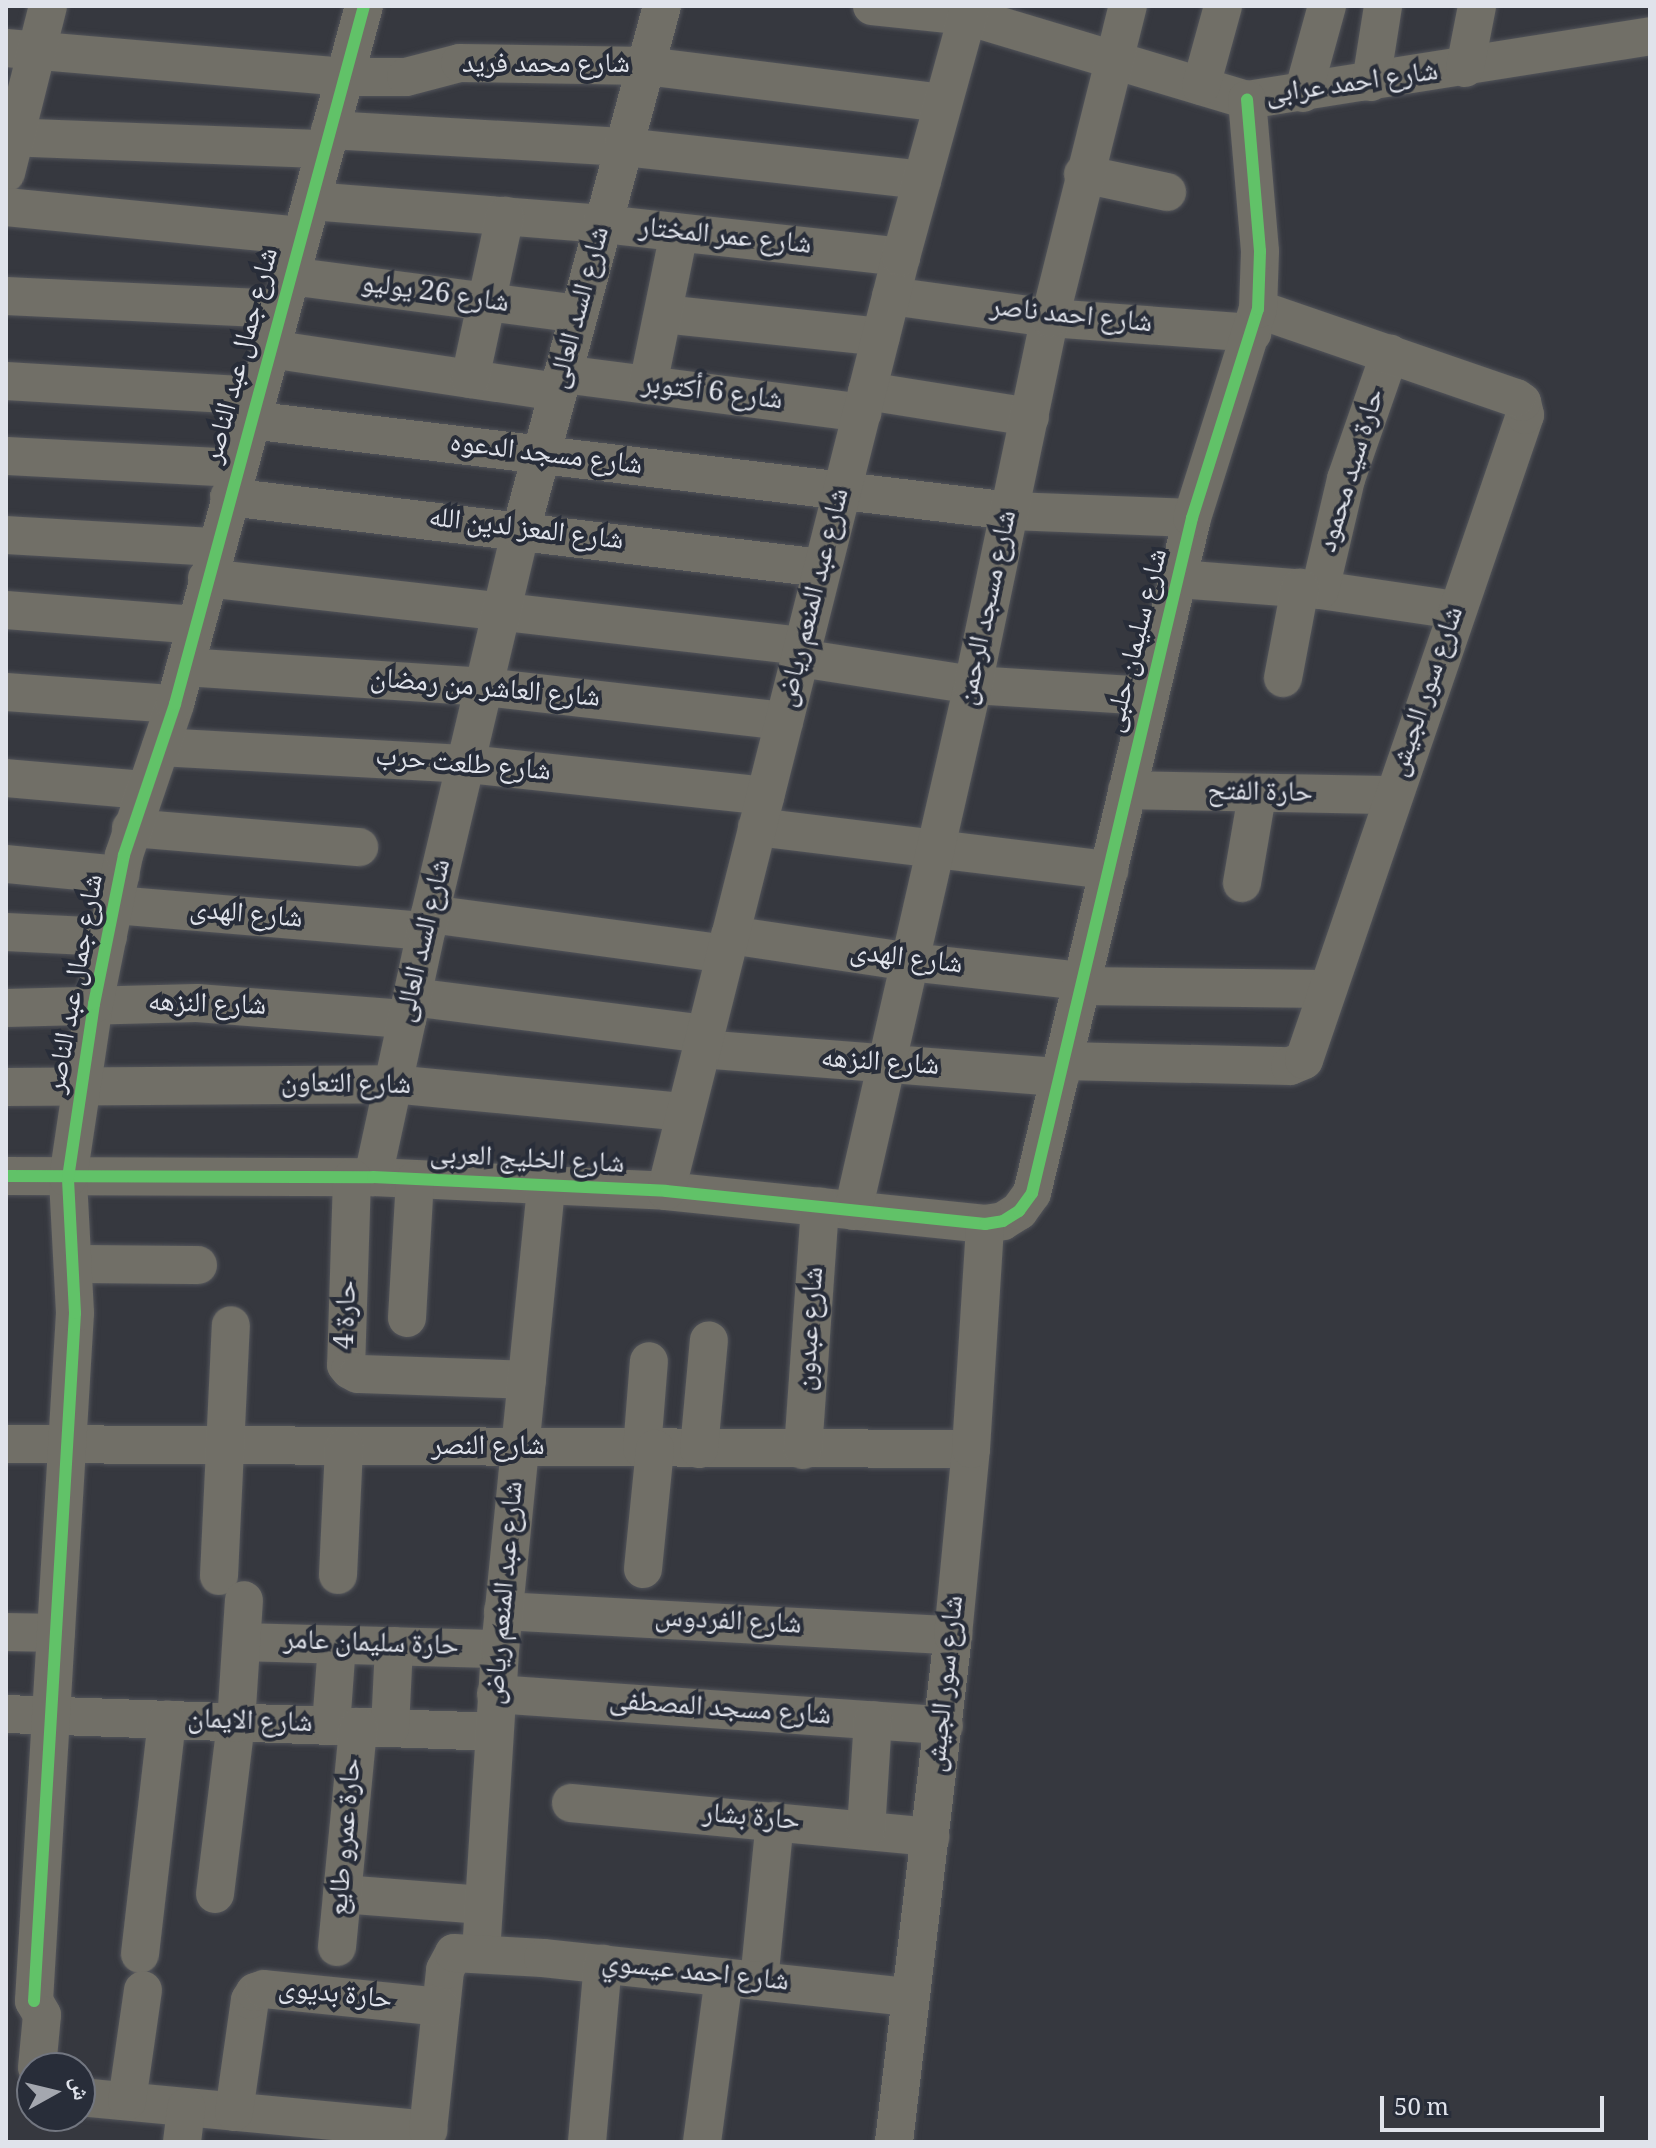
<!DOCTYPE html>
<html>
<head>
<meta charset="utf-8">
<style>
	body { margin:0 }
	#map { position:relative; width:1656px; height:2148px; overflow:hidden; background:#36383f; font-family:Georgia,"Noto Naskh Arabic",serif }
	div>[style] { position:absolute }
	.roads { filter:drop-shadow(0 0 2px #52545a) drop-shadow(0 0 2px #52545a) }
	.minor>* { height:38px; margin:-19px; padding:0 19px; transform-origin:19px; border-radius:19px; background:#716f67 }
	.cycleway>* { height:12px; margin:-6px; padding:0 6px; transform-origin:6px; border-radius:6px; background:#61c268 }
	span { translate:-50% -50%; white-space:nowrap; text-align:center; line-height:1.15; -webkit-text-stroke:8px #282d39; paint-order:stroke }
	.street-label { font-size:28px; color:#e0e3eb }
	.frame { position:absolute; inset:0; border:8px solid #e0e3eb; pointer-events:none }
	.north { position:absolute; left:16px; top:2052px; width:80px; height:80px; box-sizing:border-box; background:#282d39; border:2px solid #727680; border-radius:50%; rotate:82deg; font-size:22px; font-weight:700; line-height:32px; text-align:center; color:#e0e3eb }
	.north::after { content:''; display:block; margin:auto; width:28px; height:36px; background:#a4a7af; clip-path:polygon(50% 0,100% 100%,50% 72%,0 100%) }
	.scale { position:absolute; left:1380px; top:2096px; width:224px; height:36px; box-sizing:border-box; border:4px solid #e0e3eb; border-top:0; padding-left:10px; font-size:24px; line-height:28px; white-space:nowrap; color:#e0e3eb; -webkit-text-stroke:6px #282d39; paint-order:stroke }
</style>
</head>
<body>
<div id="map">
	<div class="roads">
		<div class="minor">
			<div style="left:872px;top:6px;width:96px;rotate:6deg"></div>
			<div style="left:967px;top:16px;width:292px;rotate:16.7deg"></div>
			<div style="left:1247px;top:100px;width:408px;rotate:-9deg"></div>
			<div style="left:6px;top:48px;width:340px;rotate:4.9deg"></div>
			<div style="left:345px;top:77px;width:61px"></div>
			<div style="left:406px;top:77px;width:56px;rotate:-14.5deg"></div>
			<div style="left:460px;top:63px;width:186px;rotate:0.9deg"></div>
			<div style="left:646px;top:66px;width:299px;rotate:7.1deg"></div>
			<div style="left:1465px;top:68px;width:63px;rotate:-79deg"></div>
			<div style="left:1371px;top:82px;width:77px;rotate:-81deg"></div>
			<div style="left:1201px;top:86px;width:83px;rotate:-74.6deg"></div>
			<div style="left:1303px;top:93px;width:90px;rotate:-74.6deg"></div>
			<div style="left:330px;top:130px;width:294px;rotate:3.3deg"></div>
			<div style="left:624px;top:147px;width:300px;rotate:6.3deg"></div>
			<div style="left:6px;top:137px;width:319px;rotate:2.2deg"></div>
			<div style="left:6px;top:173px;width:172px;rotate:-75.9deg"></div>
			<div style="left:1083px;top:174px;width:86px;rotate:12.1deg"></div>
			<div style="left:311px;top:201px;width:293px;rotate:4.5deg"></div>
			<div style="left:603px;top:224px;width:300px;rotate:6.3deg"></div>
			<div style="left:6px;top:207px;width:296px;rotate:5.6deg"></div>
			<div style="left:290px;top:276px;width:291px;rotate:7.5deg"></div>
			<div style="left:6px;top:296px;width:275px;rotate:2.7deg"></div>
			<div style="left:891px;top:296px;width:161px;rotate:7.9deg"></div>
			<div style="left:1050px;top:318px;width:203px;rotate:4.2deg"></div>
			<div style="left:663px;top:314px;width:219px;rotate:6deg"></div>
			<div style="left:270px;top:349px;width:291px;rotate:8.5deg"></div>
			<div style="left:563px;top:374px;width:302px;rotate:7.4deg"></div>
			<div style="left:470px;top:379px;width:167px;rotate:-77.9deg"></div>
			<div style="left:6px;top:381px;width:251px;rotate:3.4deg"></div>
			<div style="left:648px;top:385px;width:155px;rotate:-78.5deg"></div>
			<div style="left:867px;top:391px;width:165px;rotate:9.1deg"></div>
			<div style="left:250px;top:420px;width:766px;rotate:6.82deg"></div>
			<div style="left:1011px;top:511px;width:181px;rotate:2.2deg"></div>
			<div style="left:6px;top:456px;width:231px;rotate:3deg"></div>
			<div style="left:229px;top:497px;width:597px;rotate:6.83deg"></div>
			<div style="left:6px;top:535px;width:209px;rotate:3.3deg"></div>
			<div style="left:207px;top:578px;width:600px;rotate:6.51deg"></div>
			<div style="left:1178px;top:579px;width:142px;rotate:4.4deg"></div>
			<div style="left:1320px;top:590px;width:137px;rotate:8.4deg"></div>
			<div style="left:1320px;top:590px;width:114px;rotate:-76.8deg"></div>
			<div style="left:1346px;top:479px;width:133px;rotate:-70.8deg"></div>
			<div style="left:6px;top:610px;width:190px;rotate:4.5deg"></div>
			<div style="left:800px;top:658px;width:175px;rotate:8.9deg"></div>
			<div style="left:973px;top:685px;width:175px;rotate:3.6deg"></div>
			<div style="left:185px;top:667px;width:301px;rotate:3.8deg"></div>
			<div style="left:485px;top:687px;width:301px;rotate:6.5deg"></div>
			<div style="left:1283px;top:678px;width:92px;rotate:-79.3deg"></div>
			<div style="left:6px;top:692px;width:169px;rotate:4.1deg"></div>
			<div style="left:161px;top:747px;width:306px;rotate:3.2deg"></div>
			<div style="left:467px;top:764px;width:300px;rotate:6.1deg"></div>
			<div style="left:6px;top:778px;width:139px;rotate:5deg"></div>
			<div style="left:1127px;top:790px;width:265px;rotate:1.1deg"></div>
			<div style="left:757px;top:827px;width:355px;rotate:7deg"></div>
			<div style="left:131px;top:828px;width:229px;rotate:4.8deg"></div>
			<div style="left:6px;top:864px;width:115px;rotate:5.5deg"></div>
			<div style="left:1242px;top:883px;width:89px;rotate:-80.3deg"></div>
			<div style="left:115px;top:905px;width:312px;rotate:4.8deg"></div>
			<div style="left:430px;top:914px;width:298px;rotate:7.7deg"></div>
			<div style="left:6px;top:932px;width:102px;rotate:2.8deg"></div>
			<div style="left:730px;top:935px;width:182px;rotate:8.5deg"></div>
			<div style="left:910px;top:962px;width:174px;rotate:6.3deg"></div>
			<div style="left:1081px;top:986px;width:244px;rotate:0.7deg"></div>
			<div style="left:412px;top:997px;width:295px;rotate:7.2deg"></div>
			<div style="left:6px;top:1008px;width:191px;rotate:-1.5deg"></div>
			<div style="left:197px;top:1003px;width:211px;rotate:4.4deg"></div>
			<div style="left:701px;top:1049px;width:360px;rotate:4.5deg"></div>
			<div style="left:1064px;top:1061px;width:226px;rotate:1.3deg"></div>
			<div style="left:1290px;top:1066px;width:15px;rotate:-23deg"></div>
			<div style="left:1304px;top:1060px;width:682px;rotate:-71.09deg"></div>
			<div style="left:1525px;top:415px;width:13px;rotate:-103deg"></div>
			<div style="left:1522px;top:402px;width:7px;rotate:-146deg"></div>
			<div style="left:1516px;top:398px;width:273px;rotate:-161deg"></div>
			<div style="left:6px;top:1087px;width:386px;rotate:-0.4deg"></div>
			<div style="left:392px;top:1084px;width:294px;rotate:5.5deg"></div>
			<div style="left:6px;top:1176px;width:367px;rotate:0.2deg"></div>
			<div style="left:373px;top:1177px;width:293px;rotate:2.7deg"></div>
			<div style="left:666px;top:1191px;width:321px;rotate:5.9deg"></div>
			<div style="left:985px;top:1224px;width:18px;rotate:-9deg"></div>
			<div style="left:1003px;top:1221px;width:19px;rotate:-32deg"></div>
			<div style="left:1019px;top:1211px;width:22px;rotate:-54deg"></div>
			<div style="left:1032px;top:1193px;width:694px;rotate:-76.66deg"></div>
			<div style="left:1192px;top:518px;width:219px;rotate:-72.5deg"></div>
			<div style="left:1258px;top:309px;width:58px;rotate:-88deg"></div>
			<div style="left:1260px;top:251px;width:152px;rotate:-94.9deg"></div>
			<div style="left:373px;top:1177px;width:252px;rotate:-77.8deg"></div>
			<div style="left:426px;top:931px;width:412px;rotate:-76.7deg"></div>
			<div style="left:521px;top:530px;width:543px;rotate:-74.94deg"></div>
			<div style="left:352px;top:1178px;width:187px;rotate:91.8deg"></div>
			<div style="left:346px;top:1365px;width:6px;rotate:51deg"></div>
			<div style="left:350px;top:1370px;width:9px;rotate:27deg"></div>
			<div style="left:358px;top:1374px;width:169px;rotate:2deg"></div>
			<div style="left:666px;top:1191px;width:963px;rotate:-75.88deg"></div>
			<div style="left:901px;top:257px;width:260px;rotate:-74.6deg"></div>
			<div style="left:853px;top:1211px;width:540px;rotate:-77.15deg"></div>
			<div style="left:973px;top:685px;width:375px;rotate:-78.2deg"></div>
			<div style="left:1050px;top:318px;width:322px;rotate:-76deg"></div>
			<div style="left:73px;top:1264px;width:125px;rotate:0.5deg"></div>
			<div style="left:407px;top:1318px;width:138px;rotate:-86.7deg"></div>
			<div style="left:6px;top:1444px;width:965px;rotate:0.3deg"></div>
			<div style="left:642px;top:1449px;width:88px;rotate:-85.5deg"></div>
			<div style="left:699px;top:1449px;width:109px;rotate:-84.8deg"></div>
			<div style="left:803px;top:1450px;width:244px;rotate:-86deg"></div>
			<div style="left:643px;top:1569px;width:121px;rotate:-84.3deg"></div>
			<div style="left:338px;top:1575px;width:128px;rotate:-87.3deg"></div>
			<div style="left:219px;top:1576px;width:251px;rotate:-87.3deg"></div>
			<div style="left:503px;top:1611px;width:451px;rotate:3.1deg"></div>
			<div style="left:6px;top:1632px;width:50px;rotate:1.1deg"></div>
			<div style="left:242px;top:1642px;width:258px;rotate:1.6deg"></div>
			<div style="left:496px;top:1694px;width:449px;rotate:4deg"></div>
			<div style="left:6px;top:1714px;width:488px;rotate:2.1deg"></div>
			<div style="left:331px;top:1726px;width:81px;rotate:-85.8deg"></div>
			<div style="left:390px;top:1728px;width:82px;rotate:-87.2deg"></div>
			<div style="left:571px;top:1803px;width:361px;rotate:5.4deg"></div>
			<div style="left:866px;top:1830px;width:110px;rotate:-86.4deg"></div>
			<div style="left:215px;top:1894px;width:172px;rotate:-83deg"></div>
			<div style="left:236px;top:1723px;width:123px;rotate:-86.3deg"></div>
			<div style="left:342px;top:1894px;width:141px;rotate:4.5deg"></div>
			<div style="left:337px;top:1947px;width:221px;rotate:-84.5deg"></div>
			<div style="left:481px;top:1953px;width:305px;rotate:-86.4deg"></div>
			<div style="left:500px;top:1649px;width:465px;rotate:-84.3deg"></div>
			<div style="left:140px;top:1954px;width:236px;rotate:-83.4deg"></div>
			<div style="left:759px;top:1981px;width:161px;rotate:-84.3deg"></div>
			<div style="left:34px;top:2001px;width:689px;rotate:-86.59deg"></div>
			<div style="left:75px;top:1313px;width:135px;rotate:-93deg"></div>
			<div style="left:68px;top:1178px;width:176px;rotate:-81.5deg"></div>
			<div style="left:94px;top:1004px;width:152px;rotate:-78.6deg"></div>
			<div style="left:124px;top:855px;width:159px;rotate:-71.3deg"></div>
			<div style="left:175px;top:704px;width:723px;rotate:-74.85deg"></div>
			<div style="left:34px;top:2001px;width:16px;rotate:60deg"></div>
			<div style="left:42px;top:2015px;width:53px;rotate:95.4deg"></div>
			<div style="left:80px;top:2097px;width:350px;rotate:5.4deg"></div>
			<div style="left:428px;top:2130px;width:161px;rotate:-83.9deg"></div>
			<div style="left:445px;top:1970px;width:19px;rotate:-62deg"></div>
			<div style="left:454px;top:1953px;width:89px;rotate:3.2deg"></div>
			<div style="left:543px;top:1958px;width:368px;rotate:6.1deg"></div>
			<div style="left:127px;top:2101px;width:112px;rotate:-81.8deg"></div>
			<div style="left:234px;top:2112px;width:113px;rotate:-81.9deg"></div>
			<div style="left:250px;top:2000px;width:9px;rotate:-58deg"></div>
			<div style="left:255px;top:1992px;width:9px;rotate:-18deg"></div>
			<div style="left:264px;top:1989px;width:178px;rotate:5.8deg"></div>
			<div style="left:182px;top:2142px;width:35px;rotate:-83deg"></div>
			<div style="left:587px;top:2142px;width:179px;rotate:-84.9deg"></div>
			<div style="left:702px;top:2142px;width:166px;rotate:-82.4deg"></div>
			<div style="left:894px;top:2142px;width:510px;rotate:-83.36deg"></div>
			<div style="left:953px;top:1635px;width:187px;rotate:-84.5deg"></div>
			<div style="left:971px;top:1449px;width:225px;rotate:-86.4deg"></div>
		</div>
	</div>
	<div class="cycleway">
		<div style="left:6px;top:1176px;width:367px;rotate:0.2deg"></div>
		<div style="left:373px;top:1177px;width:293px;rotate:2.7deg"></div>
		<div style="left:666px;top:1191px;width:321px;rotate:5.9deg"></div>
		<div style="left:985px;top:1224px;width:18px;rotate:-9deg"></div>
		<div style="left:1003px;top:1221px;width:19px;rotate:-32deg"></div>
		<div style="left:1019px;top:1211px;width:22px;rotate:-54deg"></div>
		<div style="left:1032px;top:1193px;width:694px;rotate:-76.66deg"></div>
		<div style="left:1192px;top:518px;width:219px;rotate:-72.5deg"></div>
		<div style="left:1258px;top:309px;width:58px;rotate:-88deg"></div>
		<div style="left:1260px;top:251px;width:152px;rotate:-94.9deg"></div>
		<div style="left:34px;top:2001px;width:689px;rotate:-86.59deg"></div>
		<div style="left:75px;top:1313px;width:135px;rotate:-93deg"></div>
		<div style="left:68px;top:1178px;width:176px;rotate:-81.5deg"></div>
		<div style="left:94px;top:1004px;width:152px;rotate:-78.6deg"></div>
		<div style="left:124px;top:855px;width:159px;rotate:-71.3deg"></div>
		<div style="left:175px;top:704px;width:723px;rotate:-74.85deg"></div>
	</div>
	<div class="street-label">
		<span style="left:546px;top:66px">شارع محمد فريد</span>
		<span style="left:1352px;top:85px;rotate:-8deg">شارع احمد عرابى</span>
		<span style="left:725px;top:238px;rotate:6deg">شارع عمر المختار</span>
		<span style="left:435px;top:295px;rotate:8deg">شارع 26 يوليو</span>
		<span style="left:581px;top:308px;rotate:-75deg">شارع السد العالى</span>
		<span style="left:1071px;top:317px;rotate:6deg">شارع احمد ناصر</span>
		<span style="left:243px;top:356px;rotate:-75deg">شارع جمال عبد الناصر</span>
		<span style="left:712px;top:394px;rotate:7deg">شارع 6 أكتوبر</span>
		<span style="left:546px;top:456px;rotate:7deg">شارع مسجد الدعوه</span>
		<span style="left:1353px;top:471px;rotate:-73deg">حارة سيد محمود</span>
		<span style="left:526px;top:531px;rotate:7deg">شارع المعز لدين الله</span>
		<span style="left:815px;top:598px;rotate:-76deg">شارع عبد المنعم رياض</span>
		<span style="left:989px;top:608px;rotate:-78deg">شارع مسجد الرحمن</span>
		<span style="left:1138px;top:641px;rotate:-76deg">شارع سليمان حلبى</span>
		<span style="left:485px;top:690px;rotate:5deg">شارع العاشر من رمضان</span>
		<span style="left:1428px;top:692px;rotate:-71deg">شارع سور الجيش</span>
		<span style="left:463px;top:766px;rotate:5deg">شارع طلعت حرب</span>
		<span style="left:1260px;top:794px;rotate:1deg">حارة الفتح</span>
		<span style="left:246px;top:916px;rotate:5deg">شارع الهدى</span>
		<span style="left:425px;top:941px;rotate:-77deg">شارع السد العالى</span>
		<span style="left:906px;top:960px;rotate:7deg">شارع الهدى</span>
		<span style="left:77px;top:984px;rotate:-80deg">شارع جمال عبد الناصر</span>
		<span style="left:207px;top:1006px;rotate:2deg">شارع النزهه</span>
		<span style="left:880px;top:1064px;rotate:4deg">شارع النزهه</span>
		<span style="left:346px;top:1086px;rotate:1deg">شارع التعاون</span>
		<span style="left:527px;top:1161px;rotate:3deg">شارع الخليج العربى</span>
		<span style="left:348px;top:1315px;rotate:-88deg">حارة 4</span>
		<span style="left:812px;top:1329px;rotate:-86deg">شارع عبدون</span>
		<span style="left:488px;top:1448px">شارع النصر</span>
		<span style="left:506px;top:1593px;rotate:-85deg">شارع عبد المنعم رياض</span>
		<span style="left:728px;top:1623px;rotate:3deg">شارع الفردوس</span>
		<span style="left:371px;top:1645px;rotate:2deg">حارة سليمان عامر</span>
		<span style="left:947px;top:1684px;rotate:-84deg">شارع سور الجيش</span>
		<span style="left:720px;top:1710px;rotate:4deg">شارع مسجد المصطفى</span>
		<span style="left:250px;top:1723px;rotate:2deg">شارع الايمان</span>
		<span style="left:751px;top:1819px;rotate:5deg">حارة بشار</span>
		<span style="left:347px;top:1837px;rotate:-85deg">حارة عمرو طايع</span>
		<span style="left:695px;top:1974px;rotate:6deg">شارع احمد عيسوي</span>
		<span style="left:335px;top:1996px;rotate:6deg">حارة بديوى</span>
	</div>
	<div class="frame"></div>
	<div class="north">ش</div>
	<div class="scale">50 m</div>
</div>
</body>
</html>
